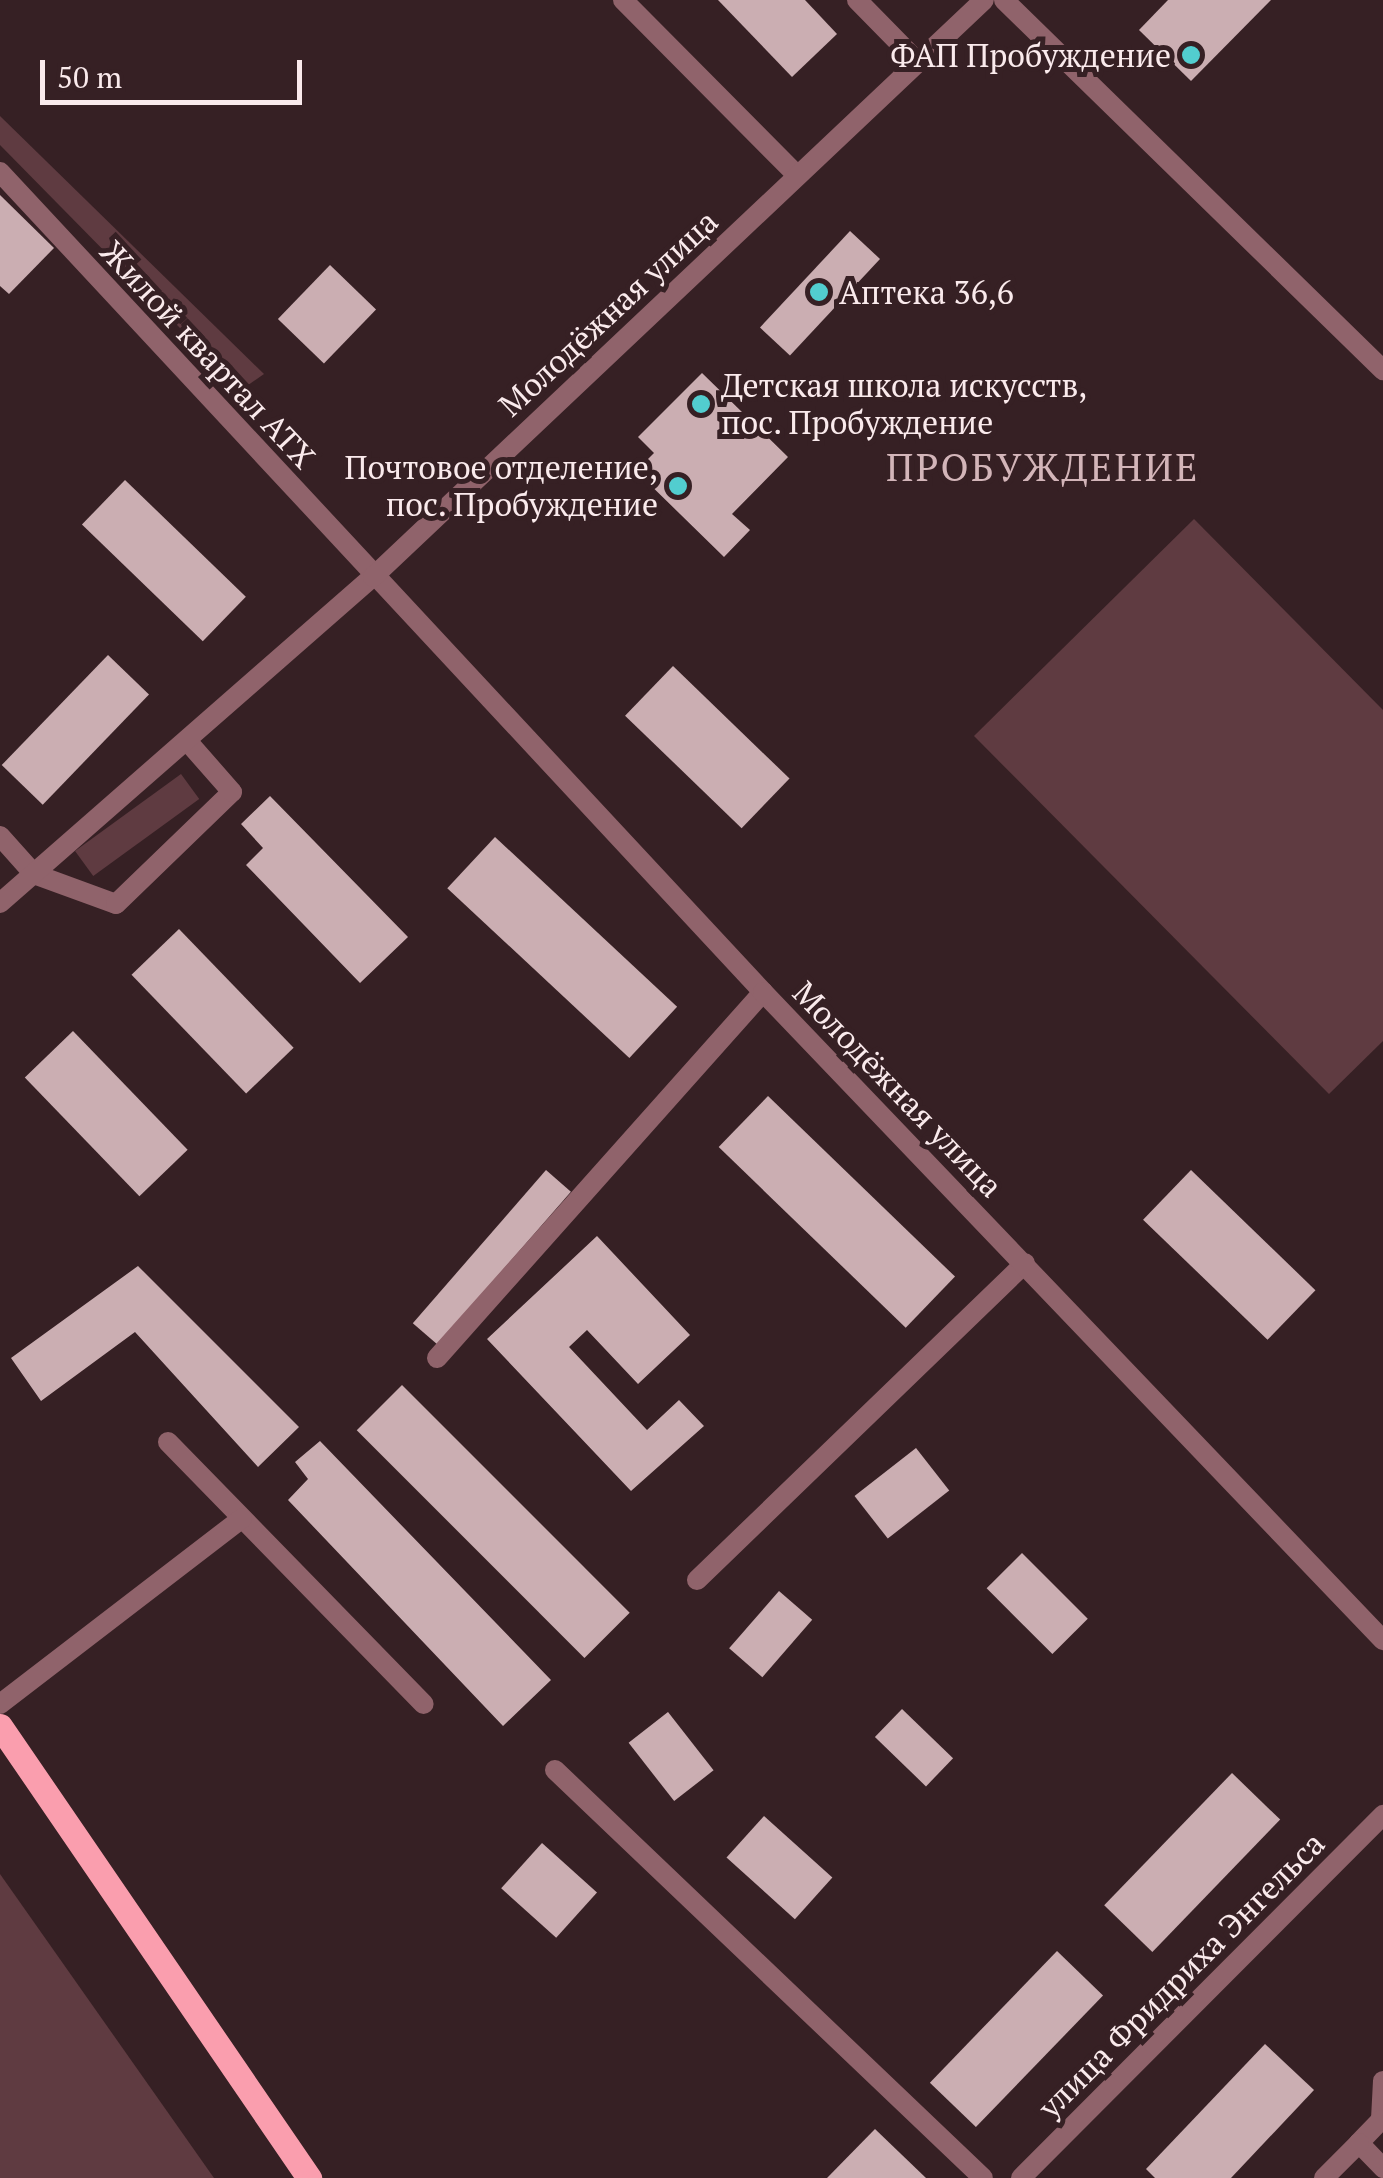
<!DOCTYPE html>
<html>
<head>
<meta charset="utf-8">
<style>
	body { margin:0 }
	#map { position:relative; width:1383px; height:2178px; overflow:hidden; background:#362024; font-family:"PT Serif",serif }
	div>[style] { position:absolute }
	.green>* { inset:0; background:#5f3b41; transform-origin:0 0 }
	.building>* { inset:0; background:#cbaeb2; transform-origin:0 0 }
	.lane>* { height:20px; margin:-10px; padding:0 10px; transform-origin:10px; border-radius:10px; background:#90636b }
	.street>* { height:20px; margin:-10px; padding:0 10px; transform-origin:10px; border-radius:10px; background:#90636b }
	.primary>* { height:25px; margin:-12.5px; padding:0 12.5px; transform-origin:12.5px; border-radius:12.5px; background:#fa9eae }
	.dots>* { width:28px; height:28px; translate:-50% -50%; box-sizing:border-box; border:5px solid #362024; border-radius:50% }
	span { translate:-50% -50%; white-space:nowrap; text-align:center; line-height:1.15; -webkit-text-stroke:10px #362024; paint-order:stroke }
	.poi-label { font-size:32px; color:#faeaec }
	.right { translate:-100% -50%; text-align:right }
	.left { translate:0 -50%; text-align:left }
	.street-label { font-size:32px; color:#faeaec }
	.quarter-label { font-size:38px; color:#d3b5b9; letter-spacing:2.5px }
	.scale { position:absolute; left:40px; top:60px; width:262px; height:45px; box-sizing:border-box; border:5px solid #faeaec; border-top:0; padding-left:12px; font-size:30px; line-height:35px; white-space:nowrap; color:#faeaec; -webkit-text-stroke:8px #362024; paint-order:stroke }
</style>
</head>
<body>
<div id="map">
	<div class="green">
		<div style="clip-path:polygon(0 116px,264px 374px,241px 390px,0 145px)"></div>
		<div style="clip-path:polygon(1194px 519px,1383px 710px,1383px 1041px,1329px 1094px,974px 736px)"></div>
		<div style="left:181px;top:774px;width:31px;height:131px;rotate:54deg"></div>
		<div style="clip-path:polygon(0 1874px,214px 2178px,0 2178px)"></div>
	</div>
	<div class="building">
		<div style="clip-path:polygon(718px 0,805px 0,837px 34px,792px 77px)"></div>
		<div style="clip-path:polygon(1168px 0,1271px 0,1191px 81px,1139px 30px)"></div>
		<div style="clip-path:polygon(0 195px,54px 248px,9px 294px,0 286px)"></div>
		<div style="left:850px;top:231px;width:41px;height:132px;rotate:43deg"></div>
		<div style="left:330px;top:265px;width:64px;height:75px;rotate:44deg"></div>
		<div style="clip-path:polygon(702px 373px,788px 457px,732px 514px,750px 530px,724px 557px,636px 471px,654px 453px,638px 437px)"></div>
		<div style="left:125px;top:480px;width:168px;height:62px;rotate:44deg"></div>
		<div style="left:108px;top:655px;width:57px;height:153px;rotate:44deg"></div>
		<div style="left:673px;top:666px;width:162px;height:69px;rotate:44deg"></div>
		<div style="clip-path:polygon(270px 796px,408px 937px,360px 983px,246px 865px,263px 848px,241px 824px)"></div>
		<div style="left:495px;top:837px;width:249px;height:70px;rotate:43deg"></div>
		<div style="left:179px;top:929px;width:165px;height:66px;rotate:46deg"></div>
		<div style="left:73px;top:1031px;width:165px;height:67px;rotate:46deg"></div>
		<div style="left:768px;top:1096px;width:260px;height:71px;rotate:44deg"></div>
		<div style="left:546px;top:1170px;width:33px;height:203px;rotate:41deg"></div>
		<div style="left:1191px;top:1170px;width:173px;height:69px;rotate:44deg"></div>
		<div style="clip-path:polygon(597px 1236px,690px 1335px,638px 1384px,587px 1330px,569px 1347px,647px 1430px,679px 1400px,704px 1426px,631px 1491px,487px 1339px)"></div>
		<div style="clip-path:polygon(138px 1266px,299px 1427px,258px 1467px,135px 1332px,41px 1401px,11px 1358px)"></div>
		<div style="left:402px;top:1385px;width:322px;height:64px;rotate:45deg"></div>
		<div style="clip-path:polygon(320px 1441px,551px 1680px,503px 1726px,288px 1500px,308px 1479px,295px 1462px)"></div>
		<div style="left:916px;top:1448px;width:54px;height:78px;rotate:52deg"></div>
		<div style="left:1022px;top:1553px;width:93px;height:50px;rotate:45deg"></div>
		<div style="left:779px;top:1591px;width:44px;height:76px;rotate:41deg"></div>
		<div style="left:902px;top:1709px;width:71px;height:39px;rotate:44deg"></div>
		<div style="left:668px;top:1712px;width:74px;height:50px;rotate:52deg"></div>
		<div style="left:1232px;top:1773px;width:67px;height:184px;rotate:44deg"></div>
		<div style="left:764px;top:1816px;width:92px;height:56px;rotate:42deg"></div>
		<div style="left:542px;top:1843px;width:74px;height:61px;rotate:42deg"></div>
		<div style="left:1057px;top:1951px;width:64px;height:183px;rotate:44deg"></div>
		<div style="clip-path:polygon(1265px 2044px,1314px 2090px,1231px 2178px,1155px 2178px,1146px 2169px)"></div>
		<div style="clip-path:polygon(875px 2129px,926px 2178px,827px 2178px)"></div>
	</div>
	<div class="lane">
		<div style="left:857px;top:0;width:84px;rotate:45.5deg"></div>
		<div style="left:0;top:836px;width:51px;rotate:48.2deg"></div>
		<div style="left:34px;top:874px;width:87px;rotate:20.1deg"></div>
		<div style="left:116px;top:904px;width:161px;rotate:-44deg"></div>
		<div style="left:232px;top:792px;width:65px;rotate:-131.3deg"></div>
		<div style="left:437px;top:1358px;width:490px;rotate:-48.3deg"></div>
		<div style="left:168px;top:1442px;width:366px;rotate:45.7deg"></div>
		<div style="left:697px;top:1580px;width:456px;rotate:-44deg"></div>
		<div style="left:0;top:1704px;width:305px;rotate:-37.5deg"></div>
		<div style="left:555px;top:1770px;width:591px;rotate:43.63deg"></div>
		<div style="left:1383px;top:2081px;width:39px;rotate:93deg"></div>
		<div style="left:1381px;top:2120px;width:32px;rotate:134deg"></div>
		<div style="left:1359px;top:2143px;width:35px;rotate:46deg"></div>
		<div style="left:1324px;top:2178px;width:49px;rotate:-45deg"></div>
	</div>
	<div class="street">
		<div style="left:623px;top:0;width:247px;rotate:45.2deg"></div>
		<div style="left:1004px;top:0;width:530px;rotate:44.31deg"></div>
		<div style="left:0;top:172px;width:1120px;rotate:47.06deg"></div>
		<div style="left:763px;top:992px;width:897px;rotate:46.27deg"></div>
		<div style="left:0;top:903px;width:495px;rotate:-41.2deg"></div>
		<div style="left:373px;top:577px;width:840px;rotate:-43.36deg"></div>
		<div style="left:1021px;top:2178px;width:513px;rotate:-45.08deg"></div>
	</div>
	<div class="primary">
		<div style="left:0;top:1726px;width:548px;rotate:55.64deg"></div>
	</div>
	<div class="dots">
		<div style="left:1191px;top:55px;background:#52cdcf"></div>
		<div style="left:819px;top:292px;background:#52cdcf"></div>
		<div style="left:701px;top:404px;background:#52cdcf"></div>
		<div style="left:678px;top:486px;background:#52cdcf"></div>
	</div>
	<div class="poi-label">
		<span class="right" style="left:1171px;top:55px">ФАП Пробуждение</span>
		<span class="left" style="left:839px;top:292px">Аптека 36,6</span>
		<span class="left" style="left:721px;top:404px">Детская школа искусств,<br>пос. Пробуждение</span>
		<span class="right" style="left:658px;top:486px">Почтовое отделение,<br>пос. Пробуждение</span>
	</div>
	<div class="street-label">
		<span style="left:608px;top:313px;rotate:-43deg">Молодёжная улица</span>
		<span style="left:208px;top:354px;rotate:47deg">Жилой квартал АТХ</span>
		<span style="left:898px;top:1089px;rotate:46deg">Молодёжная улица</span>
		<span style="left:1181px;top:1975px;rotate:-45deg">улица Фридриха Энгельса</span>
	</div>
	<div class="quarter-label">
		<span style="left:1043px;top:468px">ПРОБУЖДЕНИЕ</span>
	</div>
	<div class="scale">50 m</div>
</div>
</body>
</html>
